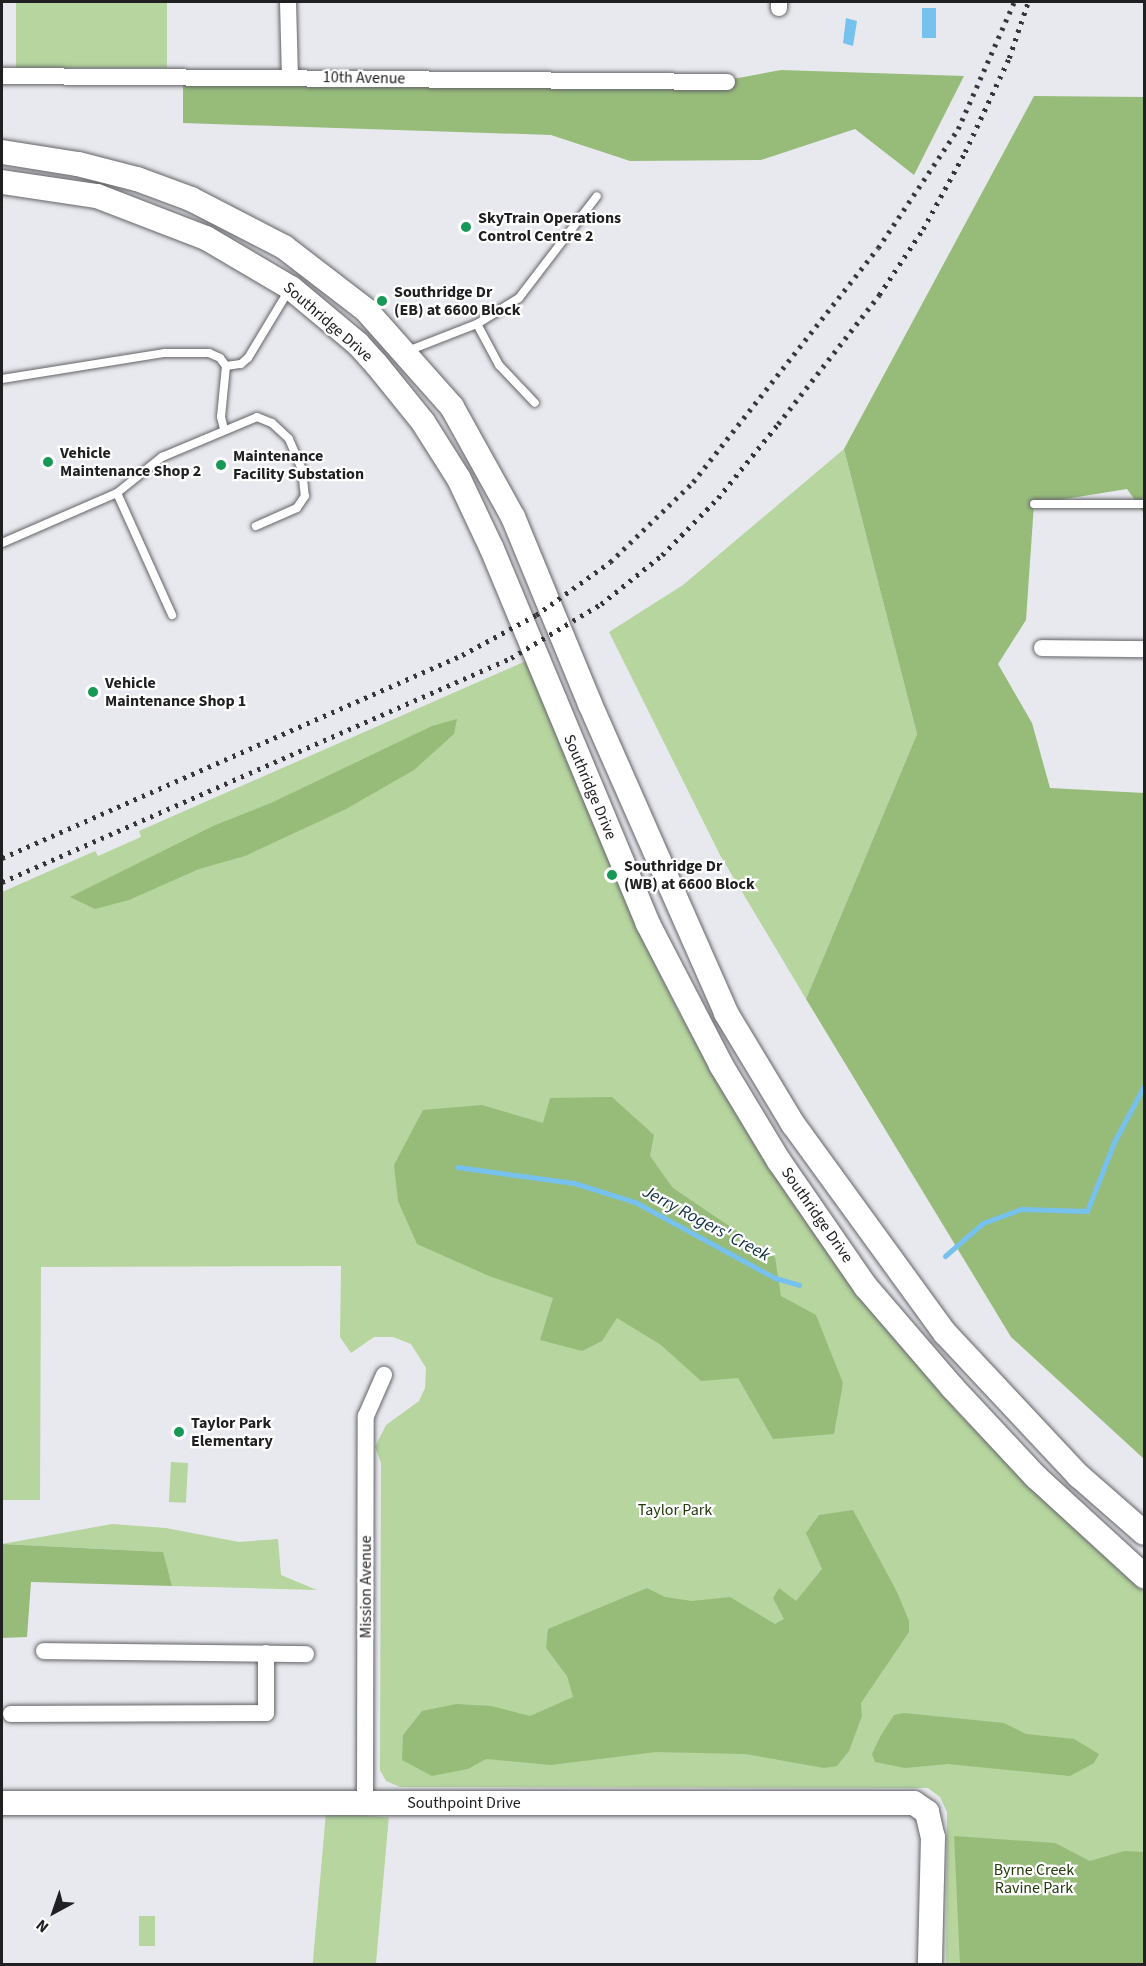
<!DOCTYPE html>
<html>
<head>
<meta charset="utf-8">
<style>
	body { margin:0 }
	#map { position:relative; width:1146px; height:1966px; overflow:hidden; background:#e8e9ee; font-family:"Source Sans 3",sans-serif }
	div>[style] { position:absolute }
	.green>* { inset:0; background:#b6d59f; transform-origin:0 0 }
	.forest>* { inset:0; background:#97bc7a }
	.water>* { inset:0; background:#76c1ed; transform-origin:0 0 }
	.stream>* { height:5px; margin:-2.5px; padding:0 2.5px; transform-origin:2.5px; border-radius:2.5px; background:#76c1ed }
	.roads { filter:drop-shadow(0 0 2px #636468) drop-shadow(0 0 2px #636468) }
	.lane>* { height:8px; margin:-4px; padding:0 4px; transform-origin:4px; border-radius:4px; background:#fff }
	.street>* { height:16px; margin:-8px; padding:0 8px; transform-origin:8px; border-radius:8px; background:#fff }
	.secondary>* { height:24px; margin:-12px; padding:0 12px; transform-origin:12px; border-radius:12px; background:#fff }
	.rail>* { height:4.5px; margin-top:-2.25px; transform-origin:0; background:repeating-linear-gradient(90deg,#363638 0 3px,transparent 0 9px) }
	.dots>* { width:16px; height:16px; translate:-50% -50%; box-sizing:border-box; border:3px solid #fff; border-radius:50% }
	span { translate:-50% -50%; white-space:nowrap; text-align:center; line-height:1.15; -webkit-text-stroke:4.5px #fff; paint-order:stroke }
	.street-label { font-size:16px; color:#202022 }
	.poi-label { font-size:16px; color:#202022; font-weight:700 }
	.left { translate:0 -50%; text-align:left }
	.park-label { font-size:16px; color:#233a0b }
	.water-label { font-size:18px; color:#0d2f41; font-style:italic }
	.frame { position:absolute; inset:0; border:3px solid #202022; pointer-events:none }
	.north { position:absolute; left:24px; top:1882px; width:60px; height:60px; -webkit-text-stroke:4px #fff; paint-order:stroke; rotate:220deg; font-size:16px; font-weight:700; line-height:24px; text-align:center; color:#202022 }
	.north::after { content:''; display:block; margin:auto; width:21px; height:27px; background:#202022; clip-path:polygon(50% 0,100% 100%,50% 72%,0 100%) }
</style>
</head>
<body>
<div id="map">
	<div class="green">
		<div style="left:16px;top:2px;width:151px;height:66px"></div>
		<div style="clip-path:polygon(844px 449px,917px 734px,806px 999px,720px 855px,609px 632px,683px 585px)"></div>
		<div style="clip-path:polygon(526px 661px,636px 925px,678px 1011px,769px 1168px,870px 1308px,960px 1415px,1043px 1499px,1144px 1592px,1144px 1964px,946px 1964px,947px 1812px,940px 1797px,928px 1788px,400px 1787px,386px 1781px,380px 1770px,381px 1463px,375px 1447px,386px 1425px,419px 1401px,425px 1388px,426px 1368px,411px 1344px,393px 1337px,374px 1337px,351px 1353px,340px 1337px,341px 1266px,41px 1267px,40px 1500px,2px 1500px,2px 892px,95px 851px,98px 856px,141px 837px,139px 831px)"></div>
		<div style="left:171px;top:1462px;width:17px;height:40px;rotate:3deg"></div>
		<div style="clip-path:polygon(112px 1524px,166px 1528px,239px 1542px,278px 1539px,281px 1575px,317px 1590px,172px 1586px,162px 1552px,2px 1544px)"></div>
		<div style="left:326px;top:1812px;width:63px;height:152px;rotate:5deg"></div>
		<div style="left:155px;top:1916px;width:30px;height:16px;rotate:90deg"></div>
	</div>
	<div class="forest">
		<div style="clip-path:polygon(781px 70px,964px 76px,914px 175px,855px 129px,761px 160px,630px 161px,551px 135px,183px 123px,183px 78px,689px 87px)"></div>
		<div style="clip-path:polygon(1034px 96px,1144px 97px,1144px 513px,1127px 489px,1034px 504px,1026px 620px,998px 664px,1032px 723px,1050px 788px,1144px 793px,1144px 1459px,1011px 1337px,806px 999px,917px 734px,844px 449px)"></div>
		<div style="clip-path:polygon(457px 719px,454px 734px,414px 770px,346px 809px,245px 856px,199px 869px,129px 900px,95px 909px,70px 897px,213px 826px,271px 803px,432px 726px)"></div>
		<div style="clip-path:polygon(612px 1097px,654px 1135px,650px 1156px,673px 1188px,775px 1257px,781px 1296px,816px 1315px,843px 1383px,834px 1434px,773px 1439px,738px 1378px,701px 1381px,661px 1345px,617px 1318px,602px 1341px,582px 1351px,540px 1340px,553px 1298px,489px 1276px,417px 1244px,398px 1201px,394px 1165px,423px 1110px,482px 1105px,543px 1123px,550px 1098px)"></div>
		<div style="clip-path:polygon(853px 1510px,897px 1592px,909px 1621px,909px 1632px,861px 1703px,862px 1716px,849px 1751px,837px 1766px,824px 1768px,745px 1754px,656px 1752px,551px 1765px,486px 1759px,468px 1769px,432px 1776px,402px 1760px,403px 1735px,422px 1711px,456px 1704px,491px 1706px,530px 1716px,573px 1697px,567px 1676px,546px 1648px,548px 1629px,647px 1588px,665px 1597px,692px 1601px,730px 1597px,775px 1624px,784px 1619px,773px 1598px,779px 1588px,796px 1601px,822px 1569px,806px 1533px,819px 1515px)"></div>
		<div style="clip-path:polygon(2px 1544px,163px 1552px,172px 1586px,31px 1582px,27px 1637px,2px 1638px)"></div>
		<div style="clip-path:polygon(904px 1713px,1004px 1723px,1026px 1734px,1074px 1739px,1099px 1754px,1094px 1763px,1070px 1776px,948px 1764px,905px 1768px,875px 1762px,872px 1754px,880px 1737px,894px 1715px)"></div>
		<div style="clip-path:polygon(954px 1836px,1055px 1843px,1090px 1861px,1124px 1851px,1144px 1852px,1144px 1964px,960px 1964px)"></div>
	</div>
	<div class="water">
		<div style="left:922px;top:8px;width:14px;height:30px"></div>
		<div style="clip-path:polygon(846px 18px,857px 21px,853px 46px,843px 43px)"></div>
	</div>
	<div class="stream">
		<div style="left:457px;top:1167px;width:118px;rotate:7.8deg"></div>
		<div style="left:574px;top:1183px;width:64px;rotate:17.3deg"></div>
		<div style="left:635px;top:1202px;width:159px;rotate:28.5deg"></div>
		<div style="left:775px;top:1278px;width:25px;rotate:16deg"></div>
		<div style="left:945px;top:1256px;width:50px;rotate:-41deg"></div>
		<div style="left:983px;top:1223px;width:40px;rotate:-20.2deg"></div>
		<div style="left:1021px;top:1209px;width:66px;rotate:1.7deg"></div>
		<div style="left:1087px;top:1211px;width:74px;rotate:-68.6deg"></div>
		<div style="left:1114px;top:1142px;width:64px;rotate:-61.8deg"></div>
	</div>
	<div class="roads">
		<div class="lane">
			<div style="left:477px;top:324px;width:47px;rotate:61.8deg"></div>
			<div style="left:499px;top:365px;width:52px;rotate:46.5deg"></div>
			<div style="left:405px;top:352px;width:77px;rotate:-21.3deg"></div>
			<div style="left:477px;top:324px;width:49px;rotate:-31.8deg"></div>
			<div style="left:519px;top:298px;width:128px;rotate:-52.6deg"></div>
			<div style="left:226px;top:366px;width:15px;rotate:-8deg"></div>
			<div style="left:241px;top:364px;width:9px;rotate:-41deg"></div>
			<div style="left:248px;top:358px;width:79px;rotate:-58.9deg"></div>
			<div style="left:2px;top:379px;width:165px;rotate:-9.1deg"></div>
			<div style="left:165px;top:353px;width:44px"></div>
			<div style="left:209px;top:353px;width:12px;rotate:24deg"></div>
			<div style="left:220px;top:358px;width:10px;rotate:53deg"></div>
			<div style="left:226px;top:366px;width:51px;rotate:95.6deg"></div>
			<div style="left:221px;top:417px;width:12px;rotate:76deg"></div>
			<div style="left:117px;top:493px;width:134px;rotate:65.7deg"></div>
			<div style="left:1034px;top:504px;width:110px"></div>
			<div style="left:2px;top:543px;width:125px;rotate:-23.5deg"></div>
			<div style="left:117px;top:493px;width:58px;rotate:-38.7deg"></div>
			<div style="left:162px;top:457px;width:103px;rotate:-22.8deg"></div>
			<div style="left:257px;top:417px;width:16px;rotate:22deg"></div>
			<div style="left:272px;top:423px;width:23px;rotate:43deg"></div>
			<div style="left:289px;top:439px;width:33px;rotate:67deg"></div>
			<div style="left:302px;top:469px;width:27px;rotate:84deg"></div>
			<div style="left:305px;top:496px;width:14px;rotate:124deg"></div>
			<div style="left:297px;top:508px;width:45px;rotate:156.3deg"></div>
		</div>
		<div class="street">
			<div style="left:288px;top:2px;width:76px;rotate:88.5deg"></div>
			<div style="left:779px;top:8px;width:6px;rotate:-90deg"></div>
			<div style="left:2px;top:76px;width:725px;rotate:0.47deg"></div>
			<div style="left:1042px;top:648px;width:102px;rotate:0.6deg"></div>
			<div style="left:44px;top:1651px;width:262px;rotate:0.7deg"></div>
			<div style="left:11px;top:1714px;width:255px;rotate:-0.2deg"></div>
			<div style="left:266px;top:1713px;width:60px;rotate:-90deg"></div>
			<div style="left:365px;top:1803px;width:387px;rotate:-89.9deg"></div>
			<div style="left:366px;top:1416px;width:45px;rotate:-66.3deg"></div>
		</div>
		<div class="secondary">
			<div style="left:2px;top:152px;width:77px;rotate:9deg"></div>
			<div style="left:78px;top:164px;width:61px;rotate:14.3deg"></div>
			<div style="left:137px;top:179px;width:58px;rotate:20.3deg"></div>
			<div style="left:191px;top:199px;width:105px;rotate:27.3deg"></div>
			<div style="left:284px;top:247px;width:103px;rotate:37.5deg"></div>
			<div style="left:366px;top:310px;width:130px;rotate:48.4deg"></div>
			<div style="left:452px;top:407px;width:126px;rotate:61deg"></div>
			<div style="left:513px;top:517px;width:202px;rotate:67.6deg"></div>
			<div style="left:590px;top:704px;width:338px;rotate:66.2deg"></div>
			<div style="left:726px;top:1013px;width:130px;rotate:58.9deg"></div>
			<div style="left:793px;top:1124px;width:258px;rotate:54deg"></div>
			<div style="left:945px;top:1333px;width:196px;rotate:46.9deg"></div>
			<div style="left:1079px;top:1476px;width:86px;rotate:41.2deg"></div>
			<div style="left:2px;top:182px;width:96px;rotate:8.4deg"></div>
			<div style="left:97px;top:196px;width:117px;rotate:21.1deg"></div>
			<div style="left:206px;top:238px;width:99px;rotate:30.5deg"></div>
			<div style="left:291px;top:288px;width:87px;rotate:39.9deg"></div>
			<div style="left:358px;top:344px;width:28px;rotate:48deg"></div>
			<div style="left:377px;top:365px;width:73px;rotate:51.1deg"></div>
			<div style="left:423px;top:422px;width:67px;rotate:57.7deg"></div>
			<div style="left:459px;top:479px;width:77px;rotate:64.8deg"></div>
			<div style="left:492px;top:549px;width:406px;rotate:67.4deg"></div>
			<div style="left:648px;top:924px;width:159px;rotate:62.6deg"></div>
			<div style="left:721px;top:1065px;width:112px;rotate:58.9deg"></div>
			<div style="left:779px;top:1161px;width:153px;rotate:55.4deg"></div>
			<div style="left:866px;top:1287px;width:132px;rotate:49.3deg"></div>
			<div style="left:952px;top:1387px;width:123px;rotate:47deg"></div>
			<div style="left:1036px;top:1477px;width:147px;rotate:42.5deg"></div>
			<div style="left:2px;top:1803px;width:912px"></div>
			<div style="left:914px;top:1803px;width:16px;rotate:35deg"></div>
			<div style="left:927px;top:1812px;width:26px;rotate:77deg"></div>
			<div style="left:933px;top:1837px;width:127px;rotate:91.4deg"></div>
		</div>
	</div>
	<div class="rail">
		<div style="left:2px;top:858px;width:503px;rotate:-23.81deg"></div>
		<div style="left:462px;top:655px;width:84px;rotate:-28.4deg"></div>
		<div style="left:536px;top:615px;width:91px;rotate:-35.6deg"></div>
		<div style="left:610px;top:562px;width:115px;rotate:-43.9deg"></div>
		<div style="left:693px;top:482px;width:298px;rotate:-51.7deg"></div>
		<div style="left:878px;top:248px;width:143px;rotate:-56.1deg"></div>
		<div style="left:958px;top:129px;width:139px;rotate:-66.2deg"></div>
		<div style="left:2px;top:882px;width:556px;rotate:-23.75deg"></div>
		<div style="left:511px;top:658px;width:105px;rotate:-31deg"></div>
		<div style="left:601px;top:604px;width:78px;rotate:-38.8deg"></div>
		<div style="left:662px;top:555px;width:80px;rotate:-45.5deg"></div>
		<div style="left:718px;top:498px;width:95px;rotate:-51deg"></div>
		<div style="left:778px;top:424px;width:164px;rotate:-51.9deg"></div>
		<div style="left:879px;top:295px;width:79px;rotate:-56.3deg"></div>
		<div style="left:923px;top:229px;width:88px;rotate:-61.4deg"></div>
		<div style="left:965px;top:152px;width:104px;rotate:-64.9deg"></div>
		<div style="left:1009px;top:58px;width:59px;rotate:-71.3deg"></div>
	</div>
	<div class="dots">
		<div style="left:466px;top:227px;background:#189856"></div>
		<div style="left:382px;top:301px;background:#189856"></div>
		<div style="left:48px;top:462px;background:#189856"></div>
		<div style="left:221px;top:465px;background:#189856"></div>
		<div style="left:93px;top:692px;background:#189856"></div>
		<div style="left:612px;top:875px;background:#189856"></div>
		<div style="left:179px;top:1432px;background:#189856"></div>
	</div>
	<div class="street-label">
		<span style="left:364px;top:78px;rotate:1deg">10th Avenue</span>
		<span style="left:328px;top:322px;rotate:41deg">Southridge Drive</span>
		<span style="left:590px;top:787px;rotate:67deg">Southridge Drive</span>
		<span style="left:817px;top:1215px;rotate:55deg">Southridge Drive</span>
		<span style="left:366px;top:1587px;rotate:-90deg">Mission Avenue</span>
		<span style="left:464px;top:1803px">Southpoint Drive</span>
	</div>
	<div class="poi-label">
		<span class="left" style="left:478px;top:227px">SkyTrain Operations<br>Control Centre 2</span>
		<span class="left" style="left:394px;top:301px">Southridge Dr<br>(EB) at 6600 Block</span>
		<span class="left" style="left:60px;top:462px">Vehicle<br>Maintenance Shop 2</span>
		<span class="left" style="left:233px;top:465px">Maintenance<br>Facility Substation</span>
		<span class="left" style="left:105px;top:692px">Vehicle<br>Maintenance Shop 1</span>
		<span class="left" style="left:624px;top:875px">Southridge Dr<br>(WB) at 6600 Block</span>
		<span class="left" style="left:191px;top:1432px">Taylor Park<br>Elementary</span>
	</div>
	<div class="park-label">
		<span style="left:675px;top:1510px">Taylor Park</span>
		<span style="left:1034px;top:1879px">Byrne Creek<br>Ravine Park</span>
	</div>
	<div class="water-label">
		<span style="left:706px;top:1224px;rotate:28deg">Jerry Rogers' Creek</span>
	</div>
	<div class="frame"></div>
	<div class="north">N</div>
</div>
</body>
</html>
